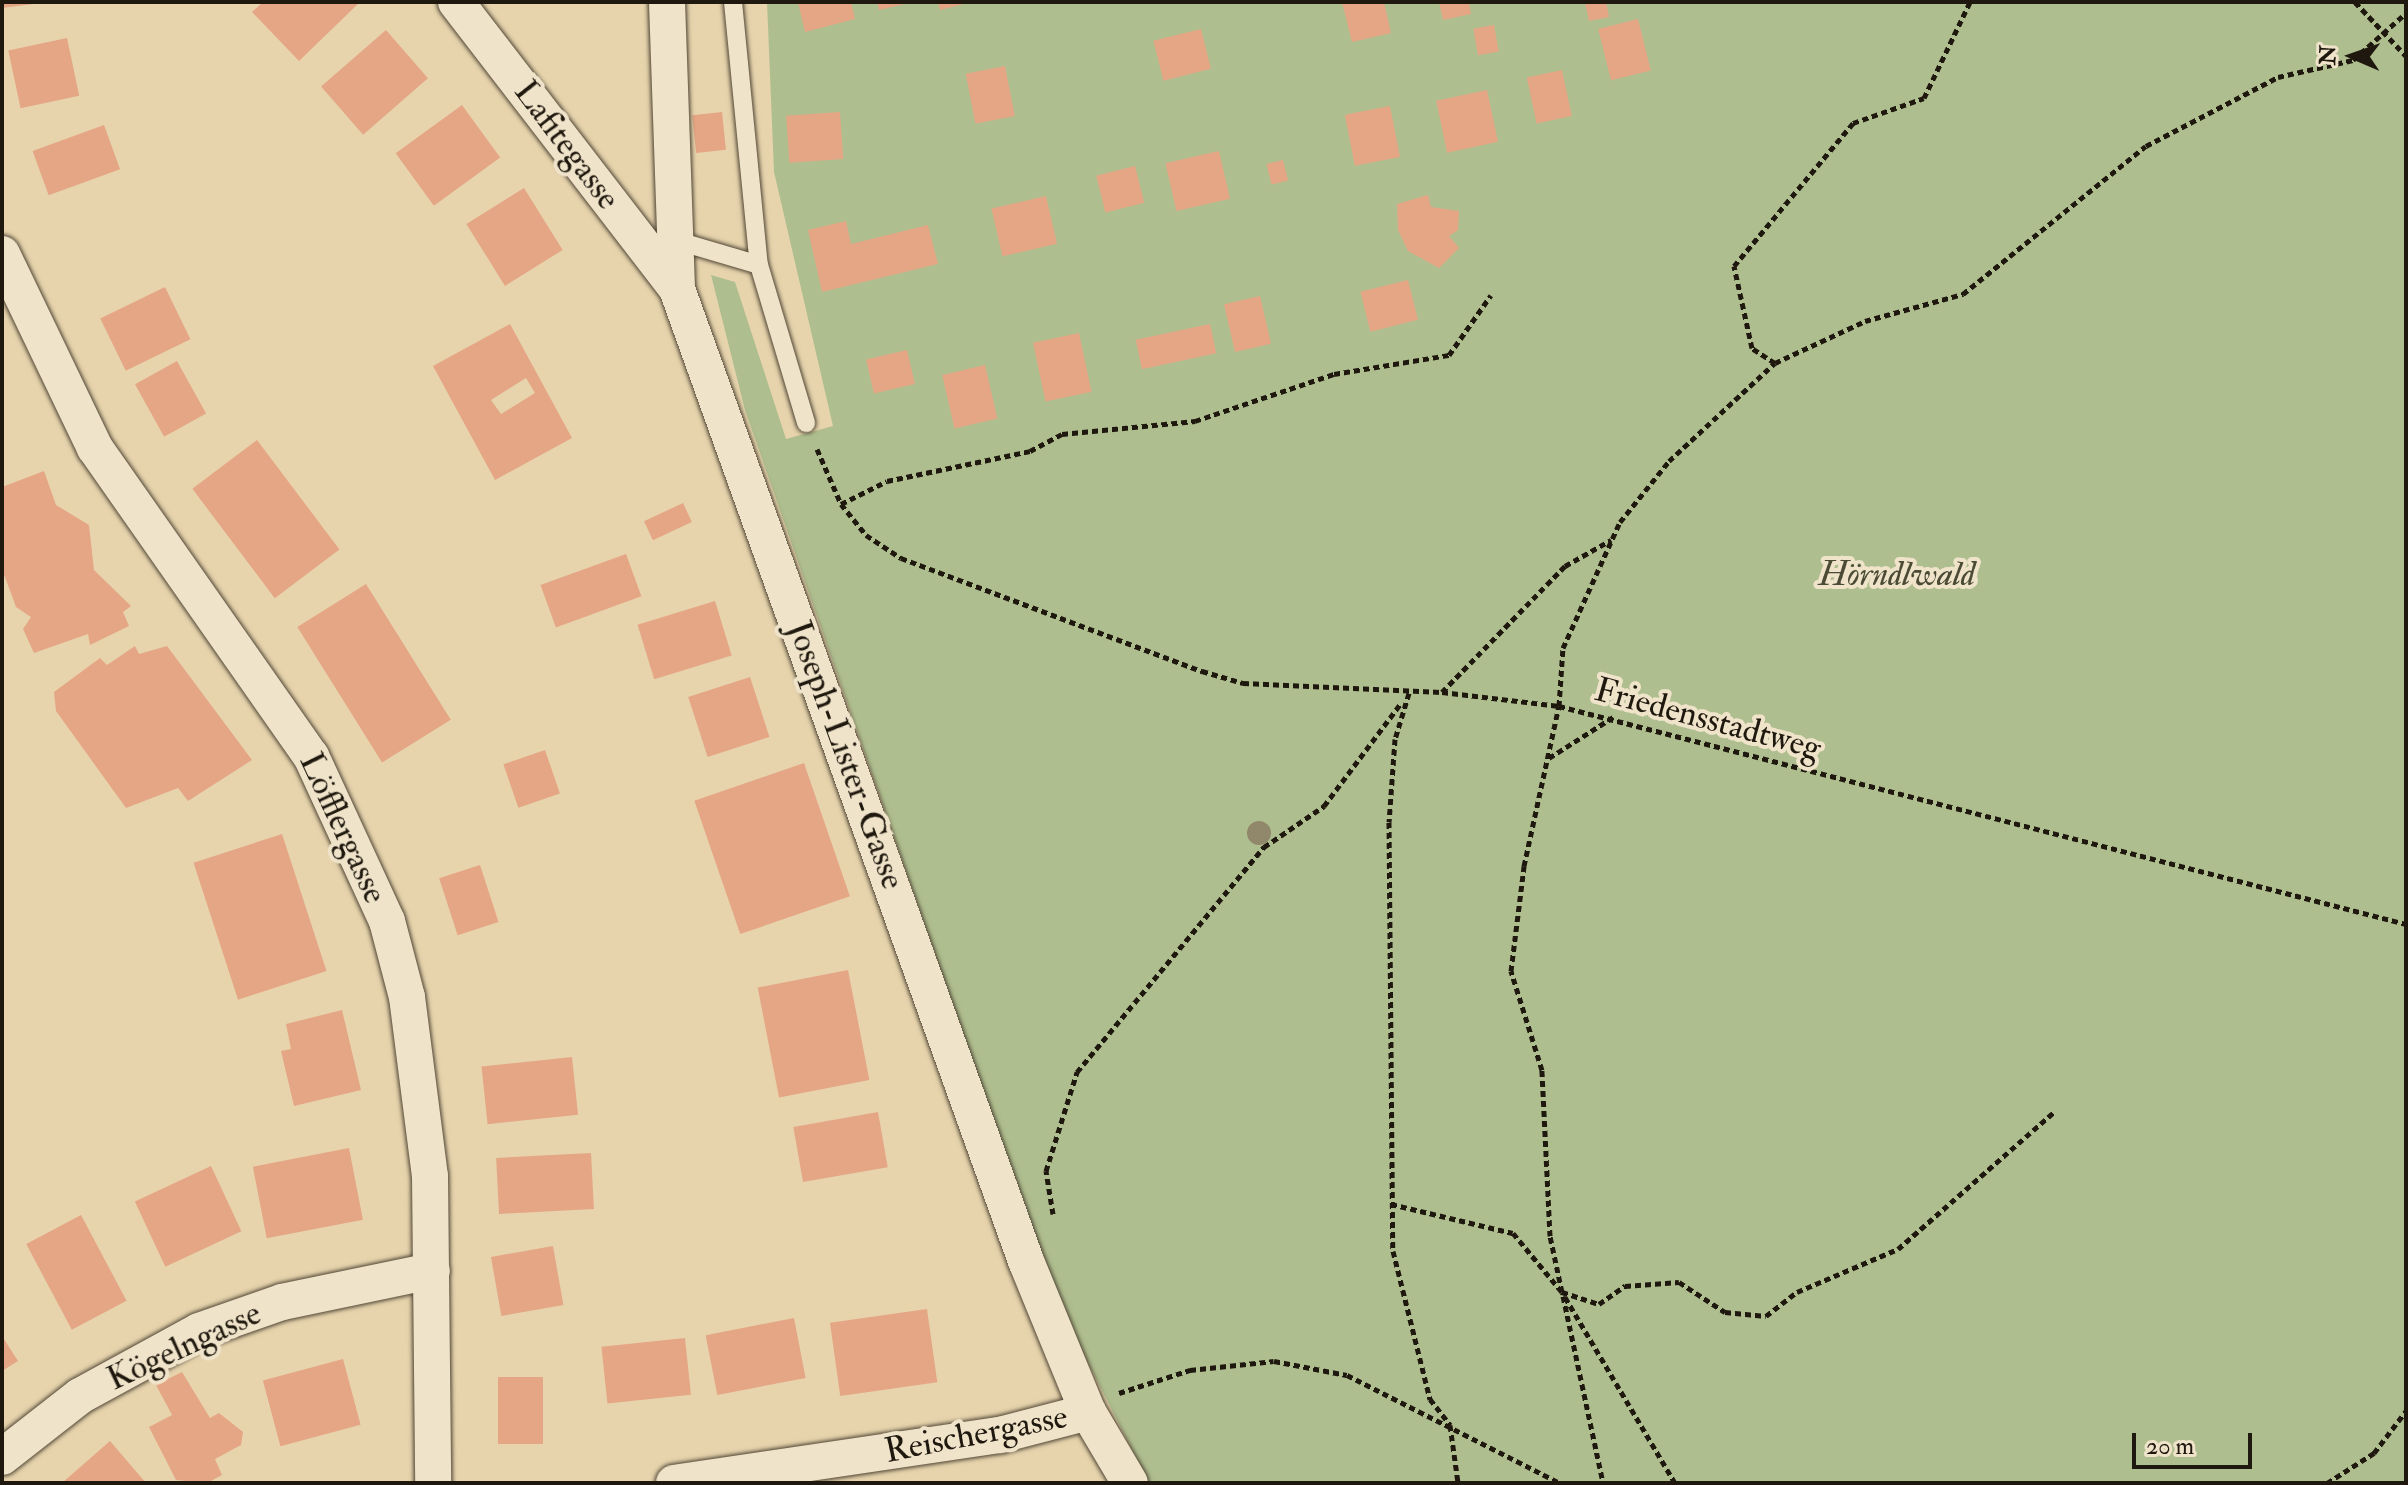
<!DOCTYPE html>
<html>
<head>
<meta charset="utf-8">
<style>
	body { margin:0 }
	#map { position:relative; width:2408px; height:1485px; overflow:hidden; background:#e7d4ad; font-family:"IM FELL Double Pica",serif }
	div>[style] { position:absolute }
	.green>* { inset:0; background:#afbe8f }
	.building>* { inset:0; background:#e5a685; transform-origin:0 0 }
	.path>* { height:5px; margin-top:-2.5px; transform-origin:0; background:repeating-linear-gradient(90deg,#1f180e 0 6px,transparent 0 10px) }
	.roads { filter:drop-shadow(0 0 2px #514736) drop-shadow(0 0 2px #514736) }
	.lane>* { height:18px; margin:-9px; padding:0 9px; transform-origin:9px; border-radius:9px; background:#efe3ca }
	.street>* { height:36px; margin:-18px; padding:0 18px; transform-origin:18px; border-radius:18px; background:#efe3ca }
	.trees>* { width:24px; height:24px; margin:-12px; border-radius:50%; background:#91886b }
	span { translate:-50% -50%; white-space:nowrap; text-align:center; line-height:1.15; -webkit-text-stroke:8px #efe3ca; paint-order:stroke }
	.street-label { font-size:34px; color:#1f180e }
	.park-label { font-size:34px; color:#4a4a35; font-style:italic }
	.frame { position:absolute; inset:0; border:4px solid #1f180e; pointer-events:none }
	.north { position:absolute; left:2312px; top:16px; width:80px; height:80px; -webkit-text-stroke:6px #efe3ca; paint-order:stroke; rotate:272deg; font-size:22px; font-weight:700; line-height:32px; text-align:center; color:#1f180e }
	.north::after { content:''; display:block; margin:auto; width:28px; height:36px; background:#1f180e; clip-path:polygon(50% 0,100% 100%,50% 72%,0 100%) }
	.scale { position:absolute; left:2132px; top:1433px; width:120px; height:36px; box-sizing:border-box; border:4px solid #1f180e; border-top:0; padding-left:10px; font-size:24px; line-height:28px; white-space:nowrap; color:#1f180e; -webkit-text-stroke:6px #efe3ca; paint-order:stroke }
</style>
</head>
<body>
<div id="map">
	<div class="green">
		<div style="clip-path:polygon(767px 2px,2406px 2px,2406px 1483px,1149px 1483px,1075px 1337px,1025px 1211px,745px 410px,711px 275px,735px 282px,786px 439px,833px 426px,774px 172px)"></div>
	</div>
	<div class="building">
		<div style="clip-path:polygon(2px 2px,34px 2px,34px 4px,2px 8px)"></div>
		<div style="clip-path:polygon(263px 2px,360px 2px,299px 61px,252px 12px)"></div>
		<div style="clip-path:polygon(798px 2px,851px 2px,855px 19px,805px 32px)"></div>
		<div style="clip-path:polygon(877px 2px,909px 2px,909px 3px,879px 10px)"></div>
		<div style="clip-path:polygon(938px 2px,968px 2px,968px 3px,940px 10px)"></div>
		<div style="clip-path:polygon(1342px 2px,1384px 2px,1391px 33px,1352px 42px)"></div>
		<div style="clip-path:polygon(1439px 2px,1469px 2px,1471px 14px,1443px 20px)"></div>
		<div style="clip-path:polygon(1585px 2px,1606px 2px,1609px 17px,1589px 21px)"></div>
		<div style="left:1638px;top:19px;width:53px;height:41px;rotate:76deg"></div>
		<div style="left:1494px;top:25px;width:27px;height:21px;rotate:80deg"></div>
		<div style="left:1201px;top:29px;width:41px;height:49px;rotate:76deg"></div>
		<div style="left:386px;top:30px;width:64px;height:86px;rotate:49deg"></div>
		<div style="left:67px;top:38px;width:59px;height:60px;rotate:78deg"></div>
		<div style="left:1005px;top:66px;width:51px;height:40px;rotate:79deg"></div>
		<div style="left:1562px;top:70px;width:47px;height:36px;rotate:78deg"></div>
		<div style="left:1487px;top:90px;width:53px;height:52px;rotate:78deg"></div>
		<div style="left:462px;top:105px;width:65px;height:82px;rotate:54deg"></div>
		<div style="left:1390px;top:106px;width:52px;height:46px;rotate:79deg"></div>
		<div style="left:722px;top:112px;width:38px;height:30px;rotate:84deg"></div>
		<div style="left:840px;top:112px;width:47px;height:54px;rotate:86deg"></div>
		<div style="left:104px;top:125px;width:47px;height:76px;rotate:70deg"></div>
		<div style="left:1219px;top:151px;width:49px;height:55px;rotate:77deg"></div>
		<div style="left:1283px;top:160px;width:21px;height:17px;rotate:76deg"></div>
		<div style="left:1135px;top:166px;width:38px;height:40px;rotate:76deg"></div>
		<div style="left:524px;top:188px;width:73px;height:68px;rotate:58deg"></div>
		<div style="clip-path:polygon(1428px 195px,1431px 207px,1459px 211px,1458px 230px,1449px 236px,1459px 248px,1439px 268px,1408px 251px,1398px 230px,1397px 204px)"></div>
		<div style="left:1046px;top:196px;width:49px;height:56px;rotate:77deg"></div>
		<div style="clip-path:polygon(846px 221px,851px 244px,928px 225px,938px 264px,822px 292px,808px 230px)"></div>
		<div style="left:1408px;top:280px;width:41px;height:49px;rotate:76deg"></div>
		<div style="left:165px;top:287px;width:58px;height:72px;rotate:64deg"></div>
		<div style="left:1260px;top:296px;width:49px;height:37px;rotate:77deg"></div>
		<div style="clip-path:polygon(evenodd,510px 324px,572px 438px,495px 480px,433px 366px,510px 324px,526px 378px,535px 393px,501px 414px,491px 400px,526px 378px)"></div>
		<div style="left:1210px;top:324px;width:30px;height:76px;rotate:78deg"></div>
		<div style="left:1079px;top:333px;width:60px;height:47px;rotate:78deg"></div>
		<div style="left:907px;top:350px;width:35px;height:42px;rotate:77deg"></div>
		<div style="left:177px;top:361px;width:60px;height:48px;rotate:61deg"></div>
		<div style="left:985px;top:365px;width:55px;height:44px;rotate:77deg"></div>
		<div style="left:257px;top:440px;width:137px;height:81px;rotate:53deg"></div>
		<div style="clip-path:polygon(44px 471px,56px 505px,89px 525px,94px 570px,131px 606px,123px 612px,129px 626px,90px 645px,88px 634px,34px 653px,23px 629px,31px 617px,16px 607px,2px 569px,2px 487px)"></div>
		<div style="left:683px;top:503px;width:21px;height:43px;rotate:65deg"></div>
		<div style="left:626px;top:554px;width:45px;height:91px;rotate:70deg"></div>
		<div style="left:366px;top:584px;width:160px;height:81px;rotate:58deg"></div>
		<div style="left:715px;top:601px;width:57px;height:81px;rotate:73deg"></div>
		<div style="clip-path:polygon(135px 646px,139px 654px,167px 646px,252px 760px,188px 801px,178px 788px,126px 808px,56px 711px,54px 692px,100px 658px,107px 665px)"></div>
		<div style="left:750px;top:677px;width:63px;height:65px;rotate:72deg"></div>
		<div style="left:545px;top:750px;width:46px;height:44px;rotate:71deg"></div>
		<div style="left:804px;top:763px;width:141px;height:116px;rotate:71deg"></div>
		<div style="left:282px;top:834px;width:144px;height:93px;rotate:72deg"></div>
		<div style="left:480px;top:865px;width:60px;height:43px;rotate:72deg"></div>
		<div style="left:848px;top:970px;width:112px;height:92px;rotate:79deg"></div>
		<div style="clip-path:polygon(342px 1010px,361px 1090px,294px 1106px,281px 1051px,291px 1049px,286px 1024px)"></div>
		<div style="left:572px;top:1057px;width:58px;height:91px;rotate:84deg"></div>
		<div style="left:878px;top:1112px;width:56px;height:86px;rotate:80deg"></div>
		<div style="left:349px;top:1148px;width:73px;height:98px;rotate:79deg"></div>
		<div style="left:591px;top:1153px;width:56px;height:95px;rotate:87deg"></div>
		<div style="left:211px;top:1166px;width:72px;height:84px;rotate:65deg"></div>
		<div style="left:81px;top:1215px;width:97px;height:62px;rotate:62deg"></div>
		<div style="left:553px;top:1246px;width:60px;height:63px;rotate:80deg"></div>
		<div style="left:927px;top:1309px;width:74px;height:98px;rotate:82deg"></div>
		<div style="left:794px;top:1318px;width:61px;height:90px;rotate:79deg"></div>
		<div style="clip-path:polygon(2px 1336px,18px 1361px,2px 1371px)"></div>
		<div style="left:685px;top:1338px;width:57px;height:84px;rotate:84deg"></div>
		<div style="left:343px;top:1359px;width:68px;height:83px;rotate:75deg"></div>
		<div style="clip-path:polygon(182px 1372px,210px 1418px,219px 1413px,243px 1432px,241px 1445px,215px 1459px,222px 1475px,207px 1483px,176px 1480px,149px 1427px,172px 1415px,156px 1385px)"></div>
		<div style="left:498px;top:1377px;width:45px;height:67px"></div>
		<div style="clip-path:polygon(110px 1441px,146px 1483px,62px 1483px)"></div>
	</div>
	<div class="path">
		<div style="left:2355px;top:2px;width:74px;rotate:46.6deg"></div>
		<div style="left:1775px;top:363px;width:27px;rotate:-147deg"></div>
		<div style="left:1752px;top:348px;width:84px;rotate:-102.4deg"></div>
		<div style="left:1734px;top:266px;width:186px;rotate:-50.2deg"></div>
		<div style="left:1853px;top:123px;width:75px;rotate:-19.4deg"></div>
		<div style="left:1924px;top:98px;width:106px;rotate:-64.4deg"></div>
		<div style="left:817px;top:449px;width:60px;rotate:66.4deg"></div>
		<div style="left:841px;top:504px;width:40px;rotate:51deg"></div>
		<div style="left:866px;top:535px;width:42px;rotate:33.3deg"></div>
		<div style="left:901px;top:558px;width:322px;rotate:20.6deg"></div>
		<div style="left:1202px;top:671px;width:43px;rotate:16.3deg"></div>
		<div style="left:1243px;top:683px;width:199px;rotate:2.6deg"></div>
		<div style="left:1442px;top:692px;width:118px;rotate:6.8deg"></div>
		<div style="left:1559px;top:706px;width:58px;rotate:-86.1deg"></div>
		<div style="left:1563px;top:648px;width:138px;rotate:-65.7deg"></div>
		<div style="left:1620px;top:522px;width:78px;rotate:-51.2deg"></div>
		<div style="left:1669px;top:461px;width:144px;rotate:-42.8deg"></div>
		<div style="left:1775px;top:363px;width:99px;rotate:-25deg"></div>
		<div style="left:1865px;top:321px;width:102px;rotate:-15.4deg"></div>
		<div style="left:1963px;top:294px;width:235px;rotate:-39deg"></div>
		<div style="left:2146px;top:146px;width:149px;rotate:-27.6deg"></div>
		<div style="left:2278px;top:77px;width:77px;rotate:-12.8deg"></div>
		<div style="left:2353px;top:60px;width:71px;rotate:-41.6deg"></div>
		<div style="left:841px;top:504px;width:51px;rotate:-26.6deg"></div>
		<div style="left:887px;top:481px;width:146px;rotate:-11.8deg"></div>
		<div style="left:1030px;top:451px;width:36px;rotate:-28deg"></div>
		<div style="left:1062px;top:434px;width:134px;rotate:-5.6deg"></div>
		<div style="left:1195px;top:421px;width:147px;rotate:-18.7deg"></div>
		<div style="left:1334px;top:374px;width:117px;rotate:-9.4deg"></div>
		<div style="left:1449px;top:355px;width:73px;rotate:-55deg"></div>
		<div style="left:1442px;top:692px;width:176px;rotate:-45.7deg"></div>
		<div style="left:1565px;top:566px;width:53px;rotate:-29.5deg"></div>
		<div style="left:1409px;top:693px;width:48px;rotate:106.9deg"></div>
		<div style="left:1395px;top:739px;width:83px;rotate:94.1deg"></div>
		<div style="left:1389px;top:822px;width:429px;rotate:89.5deg"></div>
		<div style="left:1393px;top:1251px;width:153px;rotate:76deg"></div>
		<div style="left:1430px;top:1399px;width:33px;rotate:52deg"></div>
		<div style="left:1450px;top:1425px;width:59px;rotate:82.1deg"></div>
		<div style="left:1549px;top:758px;width:76px;rotate:-32.6deg"></div>
		<div style="left:1391px;top:1204px;width:125px;rotate:13.4deg"></div>
		<div style="left:1513px;top:1233px;width:77px;rotate:50.3deg"></div>
		<div style="left:1562px;top:1292px;width:39px;rotate:18deg"></div>
		<div style="left:1599px;top:1304px;width:32px;rotate:-35deg"></div>
		<div style="left:1625px;top:1286px;width:54px;rotate:-4.2deg"></div>
		<div style="left:1679px;top:1282px;width:55px;rotate:33.1deg"></div>
		<div style="left:1725px;top:1312px;width:41px;rotate:5.6deg"></div>
		<div style="left:1766px;top:1316px;width:39px;rotate:-38deg"></div>
		<div style="left:1797px;top:1292px;width:110px;rotate:-23.1deg"></div>
		<div style="left:1898px;top:1249px;width:209px;rotate:-41.3deg"></div>
		<div style="left:1053px;top:1214px;width:44px;rotate:-99.2deg"></div>
		<div style="left:1046px;top:1171px;width:104px;rotate:-72.6deg"></div>
		<div style="left:1077px;top:1072px;width:293px;rotate:-50.3deg"></div>
		<div style="left:1264px;top:847px;width:73px;rotate:-34.3deg"></div>
		<div style="left:1324px;top:806px;width:129px;rotate:-53.2deg"></div>
		<div style="left:1563px;top:1296px;width:191px;rotate:77.9deg"></div>
		<div style="left:1119px;top:1393px;width:75px;rotate:-17.9deg"></div>
		<div style="left:1190px;top:1370px;width:84px;rotate:-6.1deg"></div>
		<div style="left:1274px;top:1361px;width:74px;rotate:10.9deg"></div>
		<div style="left:1347px;top:1375px;width:239px;rotate:26.9deg"></div>
		<div style="left:1675px;top:1483px;width:222px;rotate:-120.6deg"></div>
		<div style="left:1562px;top:1292px;width:57px;rotate:-102.1deg"></div>
		<div style="left:1550px;top:1236px;width:166px;rotate:-92.8deg"></div>
		<div style="left:1542px;top:1070px;width:104px;rotate:-107.4deg"></div>
		<div style="left:1511px;top:971px;width:106px;rotate:-82.9deg"></div>
		<div style="left:1524px;top:866px;width:164px;rotate:-77.7deg"></div>
		<div style="left:1559px;top:706px;width:875px;rotate:14.43deg"></div>
		<div style="left:2327px;top:1483px;width:56px;rotate:-32.6deg"></div>
		<div style="left:2374px;top:1453px;width:53px;rotate:-52.7deg"></div>
	</div>
	<div class="roads">
		<div class="lane">
			<div style="left:733px;top:2px;width:264px;rotate:84.4deg"></div>
			<div style="left:759px;top:265px;width:165px;rotate:73.4deg"></div>
			<div style="left:681px;top:242px;width:81px;rotate:16.4deg"></div>
		</div>
		<div class="street">
			<div style="left:456px;top:2px;width:362px;rotate:52.4deg"></div>
			<div style="left:667px;top:2px;width:287px;rotate:88deg"></div>
			<div style="left:677px;top:289px;width:1033px;rotate:70.25deg"></div>
			<div style="left:1026px;top:1261px;width:163px;rotate:67.7deg"></div>
			<div style="left:1088px;top:1412px;width:82px;rotate:59.4deg"></div>
			<div style="left:2px;top:254px;width:215px;rotate:64.4deg"></div>
			<div style="left:95px;top:448px;width:376px;rotate:55deg"></div>
			<div style="left:311px;top:756px;width:182px;rotate:65.3deg"></div>
			<div style="left:387px;top:921px;width:79px;rotate:75.3deg"></div>
			<div style="left:407px;top:997px;width:180px;rotate:82.7deg"></div>
			<div style="left:430px;top:1176px;width:307px;rotate:89.4deg"></div>
			<div style="left:2px;top:1457px;width:99px;rotate:-38deg"></div>
			<div style="left:80px;top:1396px;width:136px;rotate:-28.6deg"></div>
			<div style="left:199px;top:1331px;width:88px;rotate:-19.3deg"></div>
			<div style="left:282px;top:1302px;width:153px;rotate:-11.7deg"></div>
			<div style="left:674px;top:1483px;width:330px;rotate:-8.4deg"></div>
			<div style="left:1000px;top:1435px;width:91px;rotate:-14.6deg"></div>
		</div>
	</div>
	<div class="trees">
		<div style="left:1259px;top:833px"></div>
	</div>
	<div class="street-label">
		<span style="left:567px;top:145px;rotate:53deg">Lafitegasse</span>
		<span style="left:1708px;top:719px;rotate:15deg">Friedensstadtweg</span>
		<span style="left:846px;top:755px;rotate:70deg">Joseph-Lister-Gasse</span>
		<span style="left:343px;top:828px;rotate:65deg">Löfflergasse</span>
		<span style="left:184px;top:1346px;rotate:-25deg">Kögelngasse</span>
		<span style="left:976px;top:1434px;rotate:-11deg">Reischergasse</span>
	</div>
	<div class="park-label">
		<span style="left:1897px;top:575px">Hörndlwald</span>
	</div>
	<div class="frame"></div>
	<div class="north">N</div>
	<div class="scale">20 m</div>
</div>
</body>
</html>
